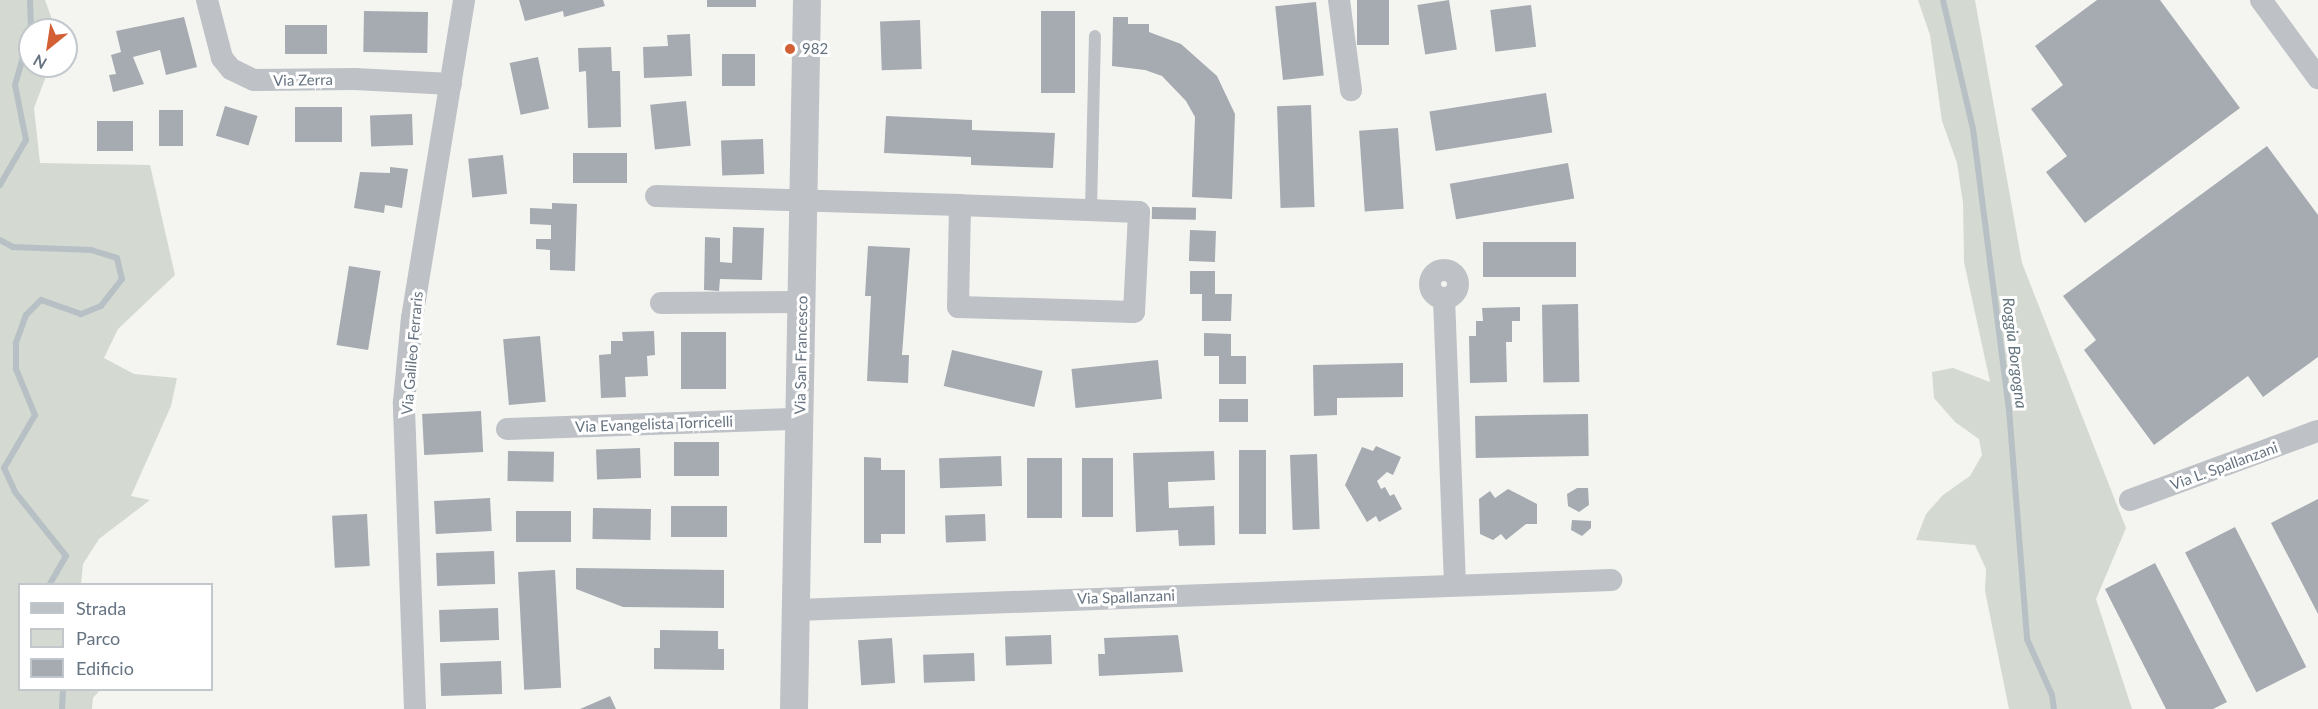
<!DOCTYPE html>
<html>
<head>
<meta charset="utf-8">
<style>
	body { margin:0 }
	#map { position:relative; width:2318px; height:709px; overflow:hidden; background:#f4f5f1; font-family:Lato,sans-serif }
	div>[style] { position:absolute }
	.green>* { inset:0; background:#d4d9d1 }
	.stream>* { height:6px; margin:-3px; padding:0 3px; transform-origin:3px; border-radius:3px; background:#b7c0c5 }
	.building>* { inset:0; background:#a5abb1; transform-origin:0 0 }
	.service>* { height:12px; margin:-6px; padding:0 6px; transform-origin:6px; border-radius:6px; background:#bec1c5 }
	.minor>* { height:22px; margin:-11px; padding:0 11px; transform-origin:11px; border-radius:11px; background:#bec1c5 }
	.minor>.ring { margin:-11px; padding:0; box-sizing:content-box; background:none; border:22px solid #bec1c5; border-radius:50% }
	.tertiary>* { height:28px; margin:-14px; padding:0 14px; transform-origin:14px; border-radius:14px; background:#bec1c5 }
	.dots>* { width:16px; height:16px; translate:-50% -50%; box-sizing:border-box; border:3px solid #fff; border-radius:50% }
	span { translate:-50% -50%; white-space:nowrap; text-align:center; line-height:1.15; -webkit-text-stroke:6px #fff; paint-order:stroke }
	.poi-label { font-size:15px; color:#667380 }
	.left { translate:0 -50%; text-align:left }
	.street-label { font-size:15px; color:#667380 }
	.water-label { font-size:16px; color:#62747d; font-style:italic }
	.legend { position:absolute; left:18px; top:583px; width:195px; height:108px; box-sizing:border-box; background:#fff; border:2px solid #c2c7cc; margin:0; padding:8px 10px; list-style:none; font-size:18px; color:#667380 }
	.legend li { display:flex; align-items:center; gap:12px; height:30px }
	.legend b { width:30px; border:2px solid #c2c7cc }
	.north { position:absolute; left:18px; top:18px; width:60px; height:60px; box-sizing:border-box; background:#fff; border:2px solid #c2c7cc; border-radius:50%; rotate:210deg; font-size:16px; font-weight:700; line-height:24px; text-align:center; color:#667380 }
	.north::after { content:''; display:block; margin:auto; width:21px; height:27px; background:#d26034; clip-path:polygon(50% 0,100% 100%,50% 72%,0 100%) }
</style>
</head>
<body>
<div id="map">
	<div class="green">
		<div style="clip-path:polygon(0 0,45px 0,56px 30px,30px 30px,30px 66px,50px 66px,34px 108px,40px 163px,150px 165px,175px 275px,118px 329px,104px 358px,134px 374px,177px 378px,171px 406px,131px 496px,150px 500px,99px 539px,83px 564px,81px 584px,20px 584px,20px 690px,100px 690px,93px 698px,92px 709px,0 709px)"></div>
		<div style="clip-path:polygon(1918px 0,1975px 0,2022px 263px,2126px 528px,2096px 599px,2132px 709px,2009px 709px,1985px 591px,1986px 569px,1975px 545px,1916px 540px,1926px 514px,1943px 495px,1970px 476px,1982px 455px,1979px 439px,1955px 422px,1934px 398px,1932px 372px,1953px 368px,1990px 382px,1964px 262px,1963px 203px,1957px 163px,1942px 121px,1930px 35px)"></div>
	</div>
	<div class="stream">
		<div style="left:30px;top:0;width:30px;rotate:88deg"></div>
		<div style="left:1943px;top:0;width:132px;rotate:76.9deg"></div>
		<div style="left:1973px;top:129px;width:282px;rotate:82.7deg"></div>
		<div style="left:2009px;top:409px;width:231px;rotate:85.5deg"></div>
		<div style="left:2027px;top:639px;width:61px;rotate:65.9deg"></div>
		<div style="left:2052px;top:695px;width:14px;rotate:82deg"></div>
		<div style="left:0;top:185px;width:52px;rotate:-60deg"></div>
		<div style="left:26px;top:140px;width:56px;rotate:-101.3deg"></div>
		<div style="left:15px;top:85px;width:54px;rotate:-73.9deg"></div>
		<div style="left:0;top:240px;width:15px;rotate:28deg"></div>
		<div style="left:13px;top:247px;width:78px;rotate:2.2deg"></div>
		<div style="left:91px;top:250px;width:27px;rotate:17deg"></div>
		<div style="left:117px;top:258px;width:22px;rotate:77deg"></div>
		<div style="left:122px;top:279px;width:34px;rotate:128deg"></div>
		<div style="left:101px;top:306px;width:22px;rotate:158deg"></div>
		<div style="left:81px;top:314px;width:42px;rotate:-160.7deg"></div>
		<div style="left:41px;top:300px;width:21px;rotate:135deg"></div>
		<div style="left:26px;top:315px;width:30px;rotate:110deg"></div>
		<div style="left:16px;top:343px;width:26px;rotate:90deg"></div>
		<div style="left:16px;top:369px;width:50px;rotate:67.6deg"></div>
		<div style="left:35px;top:415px;width:61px;rotate:120.3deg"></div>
		<div style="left:4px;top:468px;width:26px;rotate:65deg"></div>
		<div style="left:15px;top:492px;width:82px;rotate:51.4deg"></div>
		<div style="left:66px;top:556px;width:32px;rotate:120deg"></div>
		<div style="left:62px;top:709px;width:19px;rotate:-87deg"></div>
	</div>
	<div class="building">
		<div style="clip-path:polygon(519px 0,603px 0,605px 6px,564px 17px,563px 11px,525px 21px)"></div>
		<div style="left:707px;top:0;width:49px;height:7px"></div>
		<div style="left:1357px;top:0;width:32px;height:45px"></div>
		<div style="left:1449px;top:0;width:50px;height:32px;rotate:81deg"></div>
		<div style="clip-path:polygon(2097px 0,2160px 0,2240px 108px,2085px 223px,2046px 172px,2067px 156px,2031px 109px,2063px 85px,2035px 46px)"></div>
		<div style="left:1316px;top:2px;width:74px;height:41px;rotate:84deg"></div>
		<div style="left:1531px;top:5px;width:42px;height:41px;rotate:83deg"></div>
		<div style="left:364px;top:11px;width:64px;height:41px;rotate:1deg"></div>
		<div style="left:1041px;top:11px;width:34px;height:82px"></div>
		<div style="clip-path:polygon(184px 17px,197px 67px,166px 75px,160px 50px,133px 57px,144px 84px,113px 92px,109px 75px,116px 74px,111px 55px,121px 52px,116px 31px)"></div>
		<div style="clip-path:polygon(1113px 17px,1128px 17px,1128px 24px,1149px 24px,1149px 32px,1181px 44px,1217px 76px,1235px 114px,1232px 199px,1192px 197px,1195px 117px,1186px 101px,1162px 76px,1145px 70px,1112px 66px)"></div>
		<div style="left:920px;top:20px;width:49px;height:40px;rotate:88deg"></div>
		<div style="left:285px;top:25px;width:42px;height:29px"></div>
		<div style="clip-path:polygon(690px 34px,692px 76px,644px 78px,643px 47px,668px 46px,667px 35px)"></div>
		<div style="clip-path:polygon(611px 47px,612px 71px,620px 71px,621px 127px,588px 128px,586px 71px,579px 72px,578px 48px)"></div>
		<div style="left:722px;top:54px;width:33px;height:32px"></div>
		<div style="left:538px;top:57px;width:53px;height:29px;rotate:78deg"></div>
		<div style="left:1546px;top:93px;width:40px;height:118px;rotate:81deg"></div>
		<div style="left:686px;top:101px;width:45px;height:36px;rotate:84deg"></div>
		<div style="left:1311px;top:105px;width:102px;height:34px;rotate:88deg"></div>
		<div style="left:225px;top:106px;width:34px;height:31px;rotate:17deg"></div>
		<div style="left:295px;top:107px;width:47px;height:35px"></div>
		<div style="left:159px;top:110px;width:24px;height:36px"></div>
		<div style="left:412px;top:114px;width:31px;height:42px;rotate:88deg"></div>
		<div style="clip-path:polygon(886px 116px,972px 120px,972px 130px,1055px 133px,1053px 168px,971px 165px,971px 157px,884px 153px)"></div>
		<div style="left:97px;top:121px;width:36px;height:30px"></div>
		<div style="left:1398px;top:128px;width:81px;height:39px;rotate:86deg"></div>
		<div style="left:763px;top:139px;width:35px;height:42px;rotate:88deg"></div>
		<div style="clip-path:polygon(2267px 146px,2318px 215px,2318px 357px,2263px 397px,2248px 376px,2154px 445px,2084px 350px,2096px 340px,2063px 296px)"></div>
		<div style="left:627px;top:153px;width:30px;height:54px;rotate:90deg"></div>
		<div style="left:503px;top:155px;width:39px;height:35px;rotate:84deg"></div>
		<div style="left:1568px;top:163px;width:36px;height:120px;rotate:80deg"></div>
		<div style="clip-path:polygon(390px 167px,408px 169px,402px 208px,385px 205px,384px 213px,354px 208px,360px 172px,390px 173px)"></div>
		<div style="clip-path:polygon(552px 203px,577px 204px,575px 271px,550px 270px,550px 250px,536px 249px,536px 239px,551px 239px,551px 225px,530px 224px,530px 208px,552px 209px)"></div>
		<div style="left:1152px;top:207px;width:44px;height:12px;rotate:1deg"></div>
		<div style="clip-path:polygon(733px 227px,764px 228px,762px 280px,720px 279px,719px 291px,704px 290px,705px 237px,720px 238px,720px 262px,732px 263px)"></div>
		<div style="left:1190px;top:230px;width:26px;height:31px;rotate:2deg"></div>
		<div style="left:1576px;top:242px;width:35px;height:93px;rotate:90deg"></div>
		<div style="clip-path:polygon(868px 246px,910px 248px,902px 355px,909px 355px,908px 383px,867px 381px,871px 296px,865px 296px)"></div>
		<div style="left:349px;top:266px;width:32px;height:80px;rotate:9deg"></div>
		<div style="clip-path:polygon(1190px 271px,1215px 271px,1215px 294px,1232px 294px,1231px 321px,1202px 321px,1202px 294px,1190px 294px)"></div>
		<div style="left:1578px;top:304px;width:78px;height:36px;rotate:89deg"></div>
		<div style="clip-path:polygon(1520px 307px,1520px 321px,1512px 321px,1512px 342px,1506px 342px,1507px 382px,1470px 383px,1469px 336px,1476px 336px,1476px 321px,1483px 321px,1482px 308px)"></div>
		<div style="clip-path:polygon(654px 331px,655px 355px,647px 356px,648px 376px,625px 377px,626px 397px,601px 398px,599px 355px,611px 354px,611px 341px,623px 341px,622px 332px)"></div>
		<div style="left:681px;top:332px;width:45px;height:57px"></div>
		<div style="clip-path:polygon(1204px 333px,1231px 334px,1231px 356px,1246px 356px,1246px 384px,1219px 384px,1219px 356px,1204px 356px)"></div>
		<div style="left:540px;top:336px;width:66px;height:37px;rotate:85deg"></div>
		<div style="left:952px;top:350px;width:93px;height:37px;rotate:13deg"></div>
		<div style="left:1158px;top:360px;width:39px;height:87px;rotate:84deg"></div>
		<div style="clip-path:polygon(1403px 363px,1403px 397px,1337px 398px,1337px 415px,1314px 416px,1313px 365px)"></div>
		<div style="left:1219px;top:399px;width:29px;height:23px"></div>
		<div style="left:481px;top:411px;width:41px;height:59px;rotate:87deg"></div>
		<div style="left:1588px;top:414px;width:42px;height:113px;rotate:89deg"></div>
		<div style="left:674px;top:442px;width:45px;height:34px"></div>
		<div style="clip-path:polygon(1376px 446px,1401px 457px,1393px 475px,1387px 472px,1377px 481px,1381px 489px,1385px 487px,1390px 496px,1394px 494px,1402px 509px,1379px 522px,1376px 516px,1367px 522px,1345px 485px,1362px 447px,1373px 451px)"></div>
		<div style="left:640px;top:448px;width:30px;height:44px;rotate:88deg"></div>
		<div style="left:1239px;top:450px;width:27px;height:84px"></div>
		<div style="left:508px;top:451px;width:46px;height:30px;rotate:1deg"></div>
		<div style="clip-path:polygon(1214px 451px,1215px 480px,1168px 482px,1169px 508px,1214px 506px,1215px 545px,1179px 546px,1178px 530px,1136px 532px,1133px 453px)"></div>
		<div style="left:1317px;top:454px;width:75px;height:27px;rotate:88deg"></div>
		<div style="left:1001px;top:456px;width:30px;height:62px;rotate:88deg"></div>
		<div style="clip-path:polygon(864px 457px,881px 458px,881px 470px,905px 470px,905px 534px,881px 534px,881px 543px,864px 543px)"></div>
		<div style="left:1027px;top:458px;width:35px;height:60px"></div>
		<div style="left:1082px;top:458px;width:31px;height:59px"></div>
		<div style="clip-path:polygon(1577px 488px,1588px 488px,1589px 505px,1579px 512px,1568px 506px,1567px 494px)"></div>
		<div style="clip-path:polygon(1508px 489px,1537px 504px,1537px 524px,1526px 524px,1506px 540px,1501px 534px,1493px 540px,1480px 534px,1479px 499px,1490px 491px,1495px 498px)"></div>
		<div style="left:490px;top:498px;width:33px;height:56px;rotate:87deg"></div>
		<div style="clip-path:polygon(2318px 499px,2318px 614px,2271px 523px)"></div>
		<div style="left:671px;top:506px;width:56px;height:31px"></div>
		<div style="left:593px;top:508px;width:58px;height:31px;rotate:1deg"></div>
		<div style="left:516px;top:511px;width:55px;height:31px"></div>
		<div style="left:367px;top:514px;width:52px;height:35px;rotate:87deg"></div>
		<div style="left:985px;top:514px;width:27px;height:40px;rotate:88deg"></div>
		<div style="clip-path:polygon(1572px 520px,1591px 521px,1591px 528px,1582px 536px,1571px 530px)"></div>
		<div style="left:2235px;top:527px;width:157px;height:56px;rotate:63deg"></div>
		<div style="left:494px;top:551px;width:33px;height:58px;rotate:88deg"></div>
		<div style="clip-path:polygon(2155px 563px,2227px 702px,2213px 709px,2166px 709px,2105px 589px)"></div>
		<div style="clip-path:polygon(576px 568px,724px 570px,724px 608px,623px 607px,576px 589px)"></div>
		<div style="left:555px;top:570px;width:118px;height:37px;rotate:87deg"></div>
		<div style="left:498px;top:608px;width:32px;height:59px;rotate:88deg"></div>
		<div style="clip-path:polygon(660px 630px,718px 631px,718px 649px,724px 649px,724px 670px,654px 669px,654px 648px,660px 648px)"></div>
		<div style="left:1051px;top:635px;width:29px;height:46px;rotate:88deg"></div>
		<div style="clip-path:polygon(1178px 635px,1183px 672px,1099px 676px,1098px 654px,1105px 654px,1104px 638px)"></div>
		<div style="left:892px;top:638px;width:45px;height:34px;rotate:86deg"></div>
		<div style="left:974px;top:653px;width:28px;height:51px;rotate:88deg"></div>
		<div style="left:501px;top:661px;width:33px;height:61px;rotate:88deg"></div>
		<div style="clip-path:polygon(610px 696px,616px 709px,580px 709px)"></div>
	</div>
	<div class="service">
		<div style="left:1091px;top:210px;width:174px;rotate:-88.7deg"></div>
	</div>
	<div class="minor">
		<div style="left:207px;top:0;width:60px;rotate:75.5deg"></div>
		<div style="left:222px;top:58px;width:14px;rotate:51deg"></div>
		<div style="left:231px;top:69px;width:25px;rotate:26deg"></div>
		<div style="left:254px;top:80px;width:101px;rotate:-0.6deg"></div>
		<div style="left:355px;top:79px;width:96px;rotate:3deg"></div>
		<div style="left:1339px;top:0;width:91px;rotate:82.4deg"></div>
		<div style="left:2261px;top:0;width:97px;rotate:53.8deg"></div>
		<div style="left:656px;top:196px;width:304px;rotate:1.7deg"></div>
		<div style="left:960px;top:205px;width:102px;rotate:91.1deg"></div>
		<div style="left:958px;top:307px;width:176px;rotate:1.6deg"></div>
		<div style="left:1134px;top:312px;width:100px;rotate:-87.1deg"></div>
		<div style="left:1139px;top:212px;width:179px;rotate:-177.8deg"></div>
		<div class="ring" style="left:1430px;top:270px;width:6px;height:6px"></div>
		<div style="left:1444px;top:298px;width:287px;rotate:87.8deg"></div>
		<div style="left:661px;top:303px;width:141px;rotate:-0.4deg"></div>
		<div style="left:507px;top:429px;width:293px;rotate:-2deg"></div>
		<div style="left:2130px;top:500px;width:200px;rotate:-20.2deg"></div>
		<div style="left:797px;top:610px;width:815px;rotate:-2.11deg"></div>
		<div style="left:415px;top:709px;width:307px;rotate:-92.1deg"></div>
		<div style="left:404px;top:402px;width:84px;rotate:-84.6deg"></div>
		<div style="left:412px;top:318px;width:322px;rotate:-80.7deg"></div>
	</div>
	<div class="tertiary">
		<div style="left:794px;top:709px;width:709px;rotate:-88.95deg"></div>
	</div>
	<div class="dots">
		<div style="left:790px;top:49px;background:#d26034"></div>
	</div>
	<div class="poi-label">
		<span class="left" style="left:802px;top:49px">982</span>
	</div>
	<div class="street-label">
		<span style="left:303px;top:80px;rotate:-1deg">Via Zerra</span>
		<span style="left:412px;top:353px;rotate:-85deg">Via Galileo Ferraris</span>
		<span style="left:801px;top:355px;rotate:-89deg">Via San Francesco</span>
		<span style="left:654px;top:424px;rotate:-2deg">Via Evangelista Torricelli</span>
		<span style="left:2224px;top:466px;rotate:-20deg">Via L. Spallanzani</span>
		<span style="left:1126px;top:597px;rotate:-2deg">Via Spallanzani</span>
	</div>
	<div class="water-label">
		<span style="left:2015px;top:353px;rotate:83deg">Roggia Borgogna</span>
	</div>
	<ul class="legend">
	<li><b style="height:8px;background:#bec1c5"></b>Strada</li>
	<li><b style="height:16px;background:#d4d9d1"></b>Parco</li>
	<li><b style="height:16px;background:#a5abb1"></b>Edificio</li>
	</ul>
	<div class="north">N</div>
</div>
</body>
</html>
